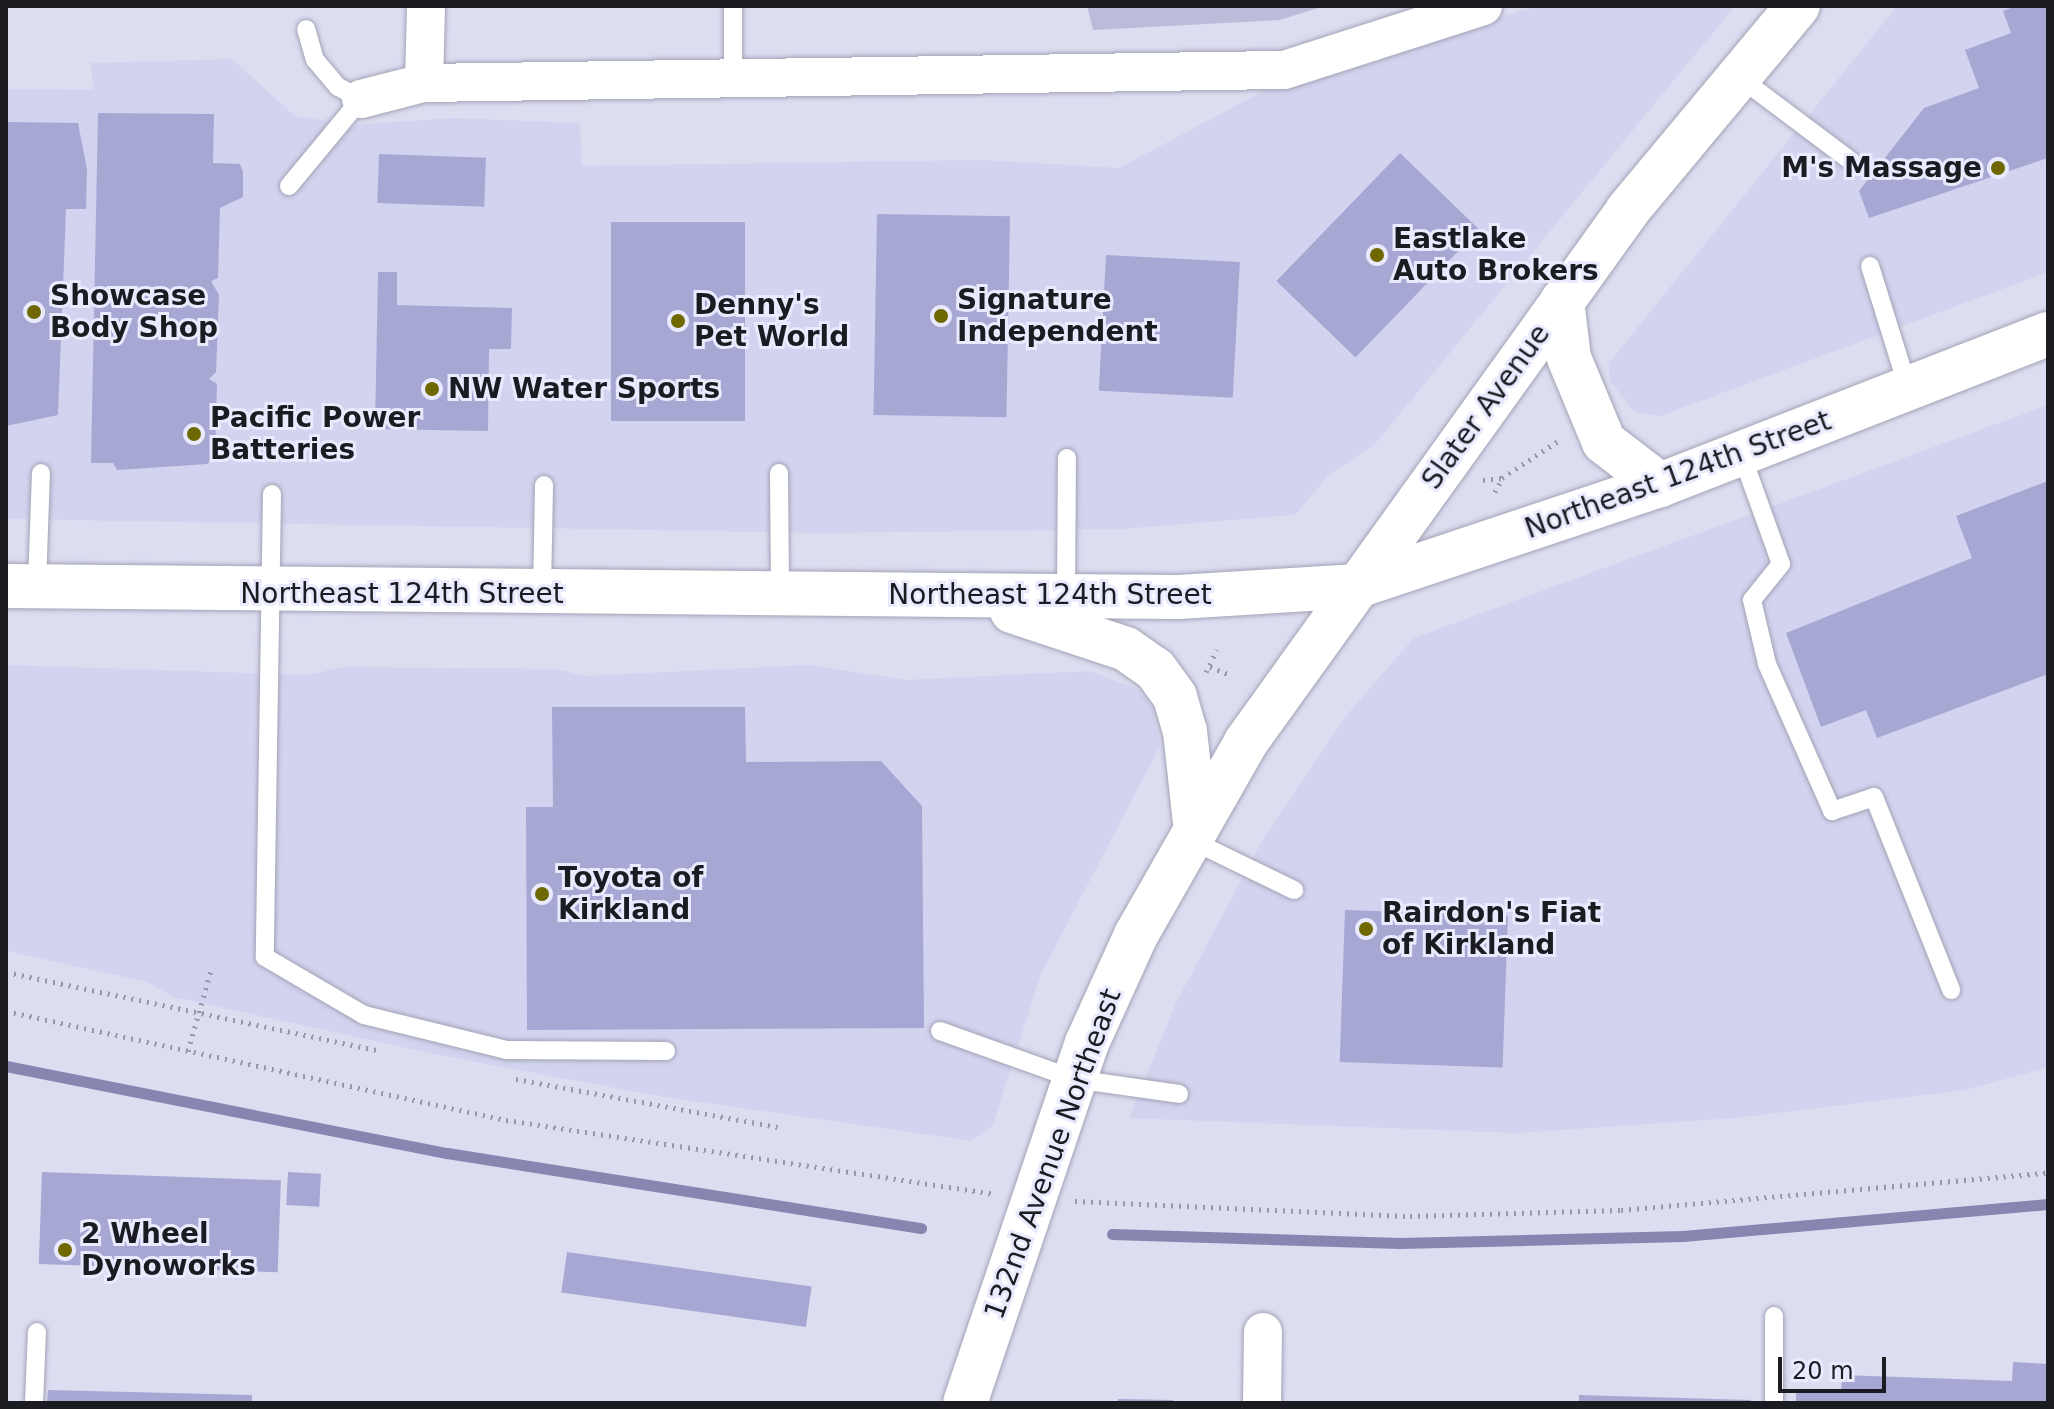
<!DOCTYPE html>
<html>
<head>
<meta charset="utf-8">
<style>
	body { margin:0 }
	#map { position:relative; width:2054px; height:1409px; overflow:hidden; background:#dcddf1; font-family:"DejaVu Sans",sans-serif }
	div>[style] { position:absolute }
	.built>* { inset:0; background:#d2d3ee }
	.green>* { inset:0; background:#bbbcda }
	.stream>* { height:11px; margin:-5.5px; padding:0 5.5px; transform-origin:5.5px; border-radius:5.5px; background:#8786b1 }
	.building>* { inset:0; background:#a7a7d3; transform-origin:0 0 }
	.path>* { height:5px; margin-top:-2.5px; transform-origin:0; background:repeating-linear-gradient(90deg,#9797a7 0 2px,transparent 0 8px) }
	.roads { filter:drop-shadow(0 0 2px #a3a3b6) drop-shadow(0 0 2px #a3a3b6) }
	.service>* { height:18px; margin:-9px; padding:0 9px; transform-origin:9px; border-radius:9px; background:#fff }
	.minor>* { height:38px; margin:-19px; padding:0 19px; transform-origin:19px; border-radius:19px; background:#fff }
	.tertiary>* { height:44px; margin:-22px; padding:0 22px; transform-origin:22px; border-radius:22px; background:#fff }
	.secondary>* { height:44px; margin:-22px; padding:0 22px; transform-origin:22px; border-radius:22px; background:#fff }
	.dots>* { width:22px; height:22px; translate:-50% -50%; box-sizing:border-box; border:4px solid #e9eafe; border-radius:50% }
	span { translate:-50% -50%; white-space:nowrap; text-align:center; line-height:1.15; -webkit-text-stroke:6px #e9eafe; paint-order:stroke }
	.poi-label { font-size:28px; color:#1b1b22; font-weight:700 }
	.right { translate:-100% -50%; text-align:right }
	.left { translate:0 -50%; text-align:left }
	.street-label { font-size:28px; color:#1b1b22 }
	.frame { position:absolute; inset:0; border:8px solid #1b1b22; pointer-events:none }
	.scale { position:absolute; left:1778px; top:1357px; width:108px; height:36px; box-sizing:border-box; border:4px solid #1b1b22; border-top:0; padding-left:10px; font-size:24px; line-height:28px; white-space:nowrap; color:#1b1b22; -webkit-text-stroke:6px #e9eafe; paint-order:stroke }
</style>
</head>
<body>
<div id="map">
	<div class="built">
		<div style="clip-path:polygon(1537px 6px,1735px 6px,1375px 444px,1327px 477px,1295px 515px,1121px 529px,826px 533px,6px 519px,6px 89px,94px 90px,91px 63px,232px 59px,295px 116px,352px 125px,452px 118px,580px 123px,582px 166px,980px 160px,1119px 168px,1277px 84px)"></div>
		<div style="clip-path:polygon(1897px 6px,2048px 6px,2048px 272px,1660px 416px,1634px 412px,1610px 381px,1609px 363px)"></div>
		<div style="clip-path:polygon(2048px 405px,2048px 1067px,1966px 1090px,1735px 1118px,1517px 1133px,1129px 1118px,1177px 1001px,1263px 839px,1345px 717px,1414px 638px)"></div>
		<div style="clip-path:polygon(6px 665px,309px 675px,342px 667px,558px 669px,584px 676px,810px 665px,906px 680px,1090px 671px,1137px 689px,1152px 706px,1160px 746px,1040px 976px,993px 1125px,972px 1141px,664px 1097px,439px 1055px,173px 997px,148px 982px,6px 951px)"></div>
	</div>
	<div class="green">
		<div style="clip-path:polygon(1087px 6px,1324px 6px,1280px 20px,1093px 30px)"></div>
	</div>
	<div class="stream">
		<div style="left:6px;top:1066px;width:449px;rotate:11.2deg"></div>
		<div style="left:447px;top:1153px;width:480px;rotate:9deg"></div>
		<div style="left:1112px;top:1234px;width:288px;rotate:1.8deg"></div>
		<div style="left:1400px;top:1243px;width:283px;rotate:-1.4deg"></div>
		<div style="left:1683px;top:1236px;width:366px;rotate:-5deg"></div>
	</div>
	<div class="building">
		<div style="clip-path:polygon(2016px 6px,2048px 6px,2048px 158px,1869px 218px,1859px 191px,1924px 108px,1979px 88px,1965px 50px,2011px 33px,2003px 11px)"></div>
		<div style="clip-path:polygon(98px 113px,214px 114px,213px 163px,240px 164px,243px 172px,243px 197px,220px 208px,218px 278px,211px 281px,219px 295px,216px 372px,209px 379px,217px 384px,215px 456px,207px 464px,117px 470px,113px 463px,91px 463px)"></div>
		<div style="clip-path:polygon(7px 122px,78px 123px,87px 169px,86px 209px,66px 209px,58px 415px,6px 426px)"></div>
		<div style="left:1400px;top:153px;width:110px;height:178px;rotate:44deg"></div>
		<div style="left:379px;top:154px;width:107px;height:49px;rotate:2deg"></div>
		<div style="left:877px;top:214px;width:133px;height:201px;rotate:1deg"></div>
		<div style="left:611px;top:222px;width:134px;height:199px"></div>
		<div style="left:1106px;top:255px;width:134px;height:136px;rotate:3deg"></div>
		<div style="clip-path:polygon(378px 272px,397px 272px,397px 305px,512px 308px,511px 349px,489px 349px,488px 431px,375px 429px)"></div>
		<div style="clip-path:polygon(2048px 481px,2048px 674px,1877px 738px,1866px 710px,1821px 727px,1786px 633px,1972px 558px,1956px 516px)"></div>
		<div style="clip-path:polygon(552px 707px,745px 707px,746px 762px,881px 761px,922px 806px,924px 1028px,527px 1030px,526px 807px,553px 807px)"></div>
		<div style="left:1345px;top:910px;width:163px;height:152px;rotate:2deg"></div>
		<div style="left:42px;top:1172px;width:239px;height:92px;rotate:2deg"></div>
		<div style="left:288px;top:1172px;width:33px;height:33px;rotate:3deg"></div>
		<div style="left:567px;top:1252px;width:247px;height:41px;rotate:8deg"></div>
		<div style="clip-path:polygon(2013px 1362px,2048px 1364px,2048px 1403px,1796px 1403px,1796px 1390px,1841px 1391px,1842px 1375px,2012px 1381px)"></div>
		<div style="clip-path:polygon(48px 1390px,252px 1395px,252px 1403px,47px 1403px)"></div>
		<div style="clip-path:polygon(1579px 1395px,1751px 1400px,1751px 1403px,1579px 1403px)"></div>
		<div style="clip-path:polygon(1118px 1399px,1173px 1400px,1173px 1403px,1118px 1403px)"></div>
	</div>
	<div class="path">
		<div style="left:1483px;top:480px;width:19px;rotate:-6deg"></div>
		<div style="left:1502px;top:478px;width:71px;rotate:-33.5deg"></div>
		<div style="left:1495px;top:492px;width:15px;rotate:-62deg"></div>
		<div style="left:1210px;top:667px;width:19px;rotate:21deg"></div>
		<div style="left:1206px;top:672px;width:25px;rotate:-64deg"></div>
		<div style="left:6px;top:972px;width:383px;rotate:11.9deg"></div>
		<div style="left:6px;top:1011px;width:512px;rotate:12.3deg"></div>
		<div style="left:506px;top:1120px;width:493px;rotate:8.6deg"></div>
		<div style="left:188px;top:1051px;width:84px;rotate:-74.1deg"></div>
		<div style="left:516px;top:1079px;width:266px;rotate:10.4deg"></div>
		<div style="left:1075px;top:1201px;width:335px;rotate:2.6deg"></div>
		<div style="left:1410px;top:1216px;width:211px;rotate:-1.6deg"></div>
		<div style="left:1621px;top:1210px;width:429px;rotate:-5deg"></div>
	</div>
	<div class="roads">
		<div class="service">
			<div style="left:733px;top:6px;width:73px;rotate:90deg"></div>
			<div style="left:1739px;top:77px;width:140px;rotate:36.9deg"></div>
			<div style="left:289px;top:186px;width:113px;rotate:-50.4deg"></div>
			<div style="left:361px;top:99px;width:26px;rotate:-152deg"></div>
			<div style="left:338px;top:87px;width:35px;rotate:-130deg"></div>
			<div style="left:315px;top:60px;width:32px;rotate:-106deg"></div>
			<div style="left:1870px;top:266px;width:128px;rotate:72.7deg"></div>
			<div style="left:1741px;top:453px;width:118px;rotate:70.2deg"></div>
			<div style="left:1781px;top:564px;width:46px;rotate:128.9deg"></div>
			<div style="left:1752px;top:600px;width:66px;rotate:76.8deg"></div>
			<div style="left:1767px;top:664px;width:161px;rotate:66.1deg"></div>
			<div style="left:1832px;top:811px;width:44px;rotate:-18.4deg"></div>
			<div style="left:1874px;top:797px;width:208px;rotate:68.2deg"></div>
			<div style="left:779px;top:473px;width:120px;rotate:89.5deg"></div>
			<div style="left:272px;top:494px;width:463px;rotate:90.9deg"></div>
			<div style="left:265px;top:957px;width:115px;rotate:30.4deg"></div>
			<div style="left:364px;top:1015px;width:147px;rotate:13.8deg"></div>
			<div style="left:507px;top:1050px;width:159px;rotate:0.4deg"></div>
			<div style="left:37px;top:586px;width:113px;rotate:-88deg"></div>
			<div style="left:542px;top:591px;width:106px;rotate:-88.9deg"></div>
			<div style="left:1066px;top:597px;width:139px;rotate:-89.6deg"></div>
			<div style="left:1189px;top:839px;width:117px;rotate:25.9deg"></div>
			<div style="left:940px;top:1031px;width:142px;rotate:19.7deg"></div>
			<div style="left:1074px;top:1079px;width:106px;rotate:8.1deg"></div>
			<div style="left:34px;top:1403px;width:71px;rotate:-87.6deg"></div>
			<div style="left:1774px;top:1403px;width:87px;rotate:-90deg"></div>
		</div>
		<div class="minor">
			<div style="left:424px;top:83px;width:77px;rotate:-88.5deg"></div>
			<div style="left:361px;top:99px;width:65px;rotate:-14.3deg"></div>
			<div style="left:424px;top:83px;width:860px;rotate:-0.87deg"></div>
			<div style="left:1284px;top:70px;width:209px;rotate:-17.8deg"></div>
			<div style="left:1262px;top:1403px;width:71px;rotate:-89.2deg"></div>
		</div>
		<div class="tertiary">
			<div style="left:1358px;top:586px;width:462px;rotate:-54.3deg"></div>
			<div style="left:1627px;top:211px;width:267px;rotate:-50.2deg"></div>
		</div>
		<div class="secondary">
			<div style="left:1562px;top:301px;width:57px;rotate:83deg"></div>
			<div style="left:1569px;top:358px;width:91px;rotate:67.4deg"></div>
			<div style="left:1604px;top:442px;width:71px;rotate:37.5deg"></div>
			<div style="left:6px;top:586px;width:1172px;rotate:0.54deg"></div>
			<div style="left:1178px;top:597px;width:180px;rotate:-3.5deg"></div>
			<div style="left:1358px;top:586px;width:318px;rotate:-18.5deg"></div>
			<div style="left:1660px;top:485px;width:416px;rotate:-21.3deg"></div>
			<div style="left:1012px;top:611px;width:120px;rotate:18.4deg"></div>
			<div style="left:1126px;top:649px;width:35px;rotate:35deg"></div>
			<div style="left:1155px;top:669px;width:34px;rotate:54deg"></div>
			<div style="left:1175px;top:697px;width:35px;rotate:74deg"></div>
			<div style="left:1185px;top:731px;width:93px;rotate:83.8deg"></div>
			<div style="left:965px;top:1403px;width:380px;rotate:-71.3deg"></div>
			<div style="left:1087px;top:1043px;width:119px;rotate:-65.6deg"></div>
			<div style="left:1136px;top:935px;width:222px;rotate:-60.3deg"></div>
			<div style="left:1246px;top:742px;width:192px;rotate:-54.3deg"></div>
		</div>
	</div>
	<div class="dots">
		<div style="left:1998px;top:168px;background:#6f6700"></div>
		<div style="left:1377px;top:255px;background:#6f6700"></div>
		<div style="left:34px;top:312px;background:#6f6700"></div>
		<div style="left:941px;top:316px;background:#6f6700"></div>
		<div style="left:678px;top:321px;background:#6f6700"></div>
		<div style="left:432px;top:389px;background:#6f6700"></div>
		<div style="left:194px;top:434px;background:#6f6700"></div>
		<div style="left:542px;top:894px;background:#6f6700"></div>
		<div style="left:1366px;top:929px;background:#6f6700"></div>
		<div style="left:65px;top:1250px;background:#6f6700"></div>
	</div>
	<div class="poi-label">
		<span class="right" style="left:1982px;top:168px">M's Massage</span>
		<span class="left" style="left:1393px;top:255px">Eastlake<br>Auto Brokers</span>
		<span class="left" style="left:50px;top:312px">Showcase<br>Body Shop</span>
		<span class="left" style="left:957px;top:316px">Signature<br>Independent</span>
		<span class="left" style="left:694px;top:321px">Denny's<br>Pet World</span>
		<span class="left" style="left:448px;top:389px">NW Water Sports</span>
		<span class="left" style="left:210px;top:434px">Pacific Power<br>Batteries</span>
		<span class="left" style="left:558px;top:894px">Toyota of<br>Kirkland</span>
		<span class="left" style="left:1382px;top:929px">Rairdon's Fiat<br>of Kirkland</span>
		<span class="left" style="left:81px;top:1250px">2 Wheel<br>Dynoworks</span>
	</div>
	<div class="street-label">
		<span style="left:1486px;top:407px;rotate:-54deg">Slater Avenue</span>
		<span style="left:1678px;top:475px;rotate:-20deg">Northeast 124th Street</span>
		<span style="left:402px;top:594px">Northeast 124th Street</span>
		<span style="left:1050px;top:595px">Northeast 124th Street</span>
		<span style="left:1053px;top:1154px;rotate:-70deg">132nd Avenue Northeast</span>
	</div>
	<div class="frame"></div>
	<div class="scale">20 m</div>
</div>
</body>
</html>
